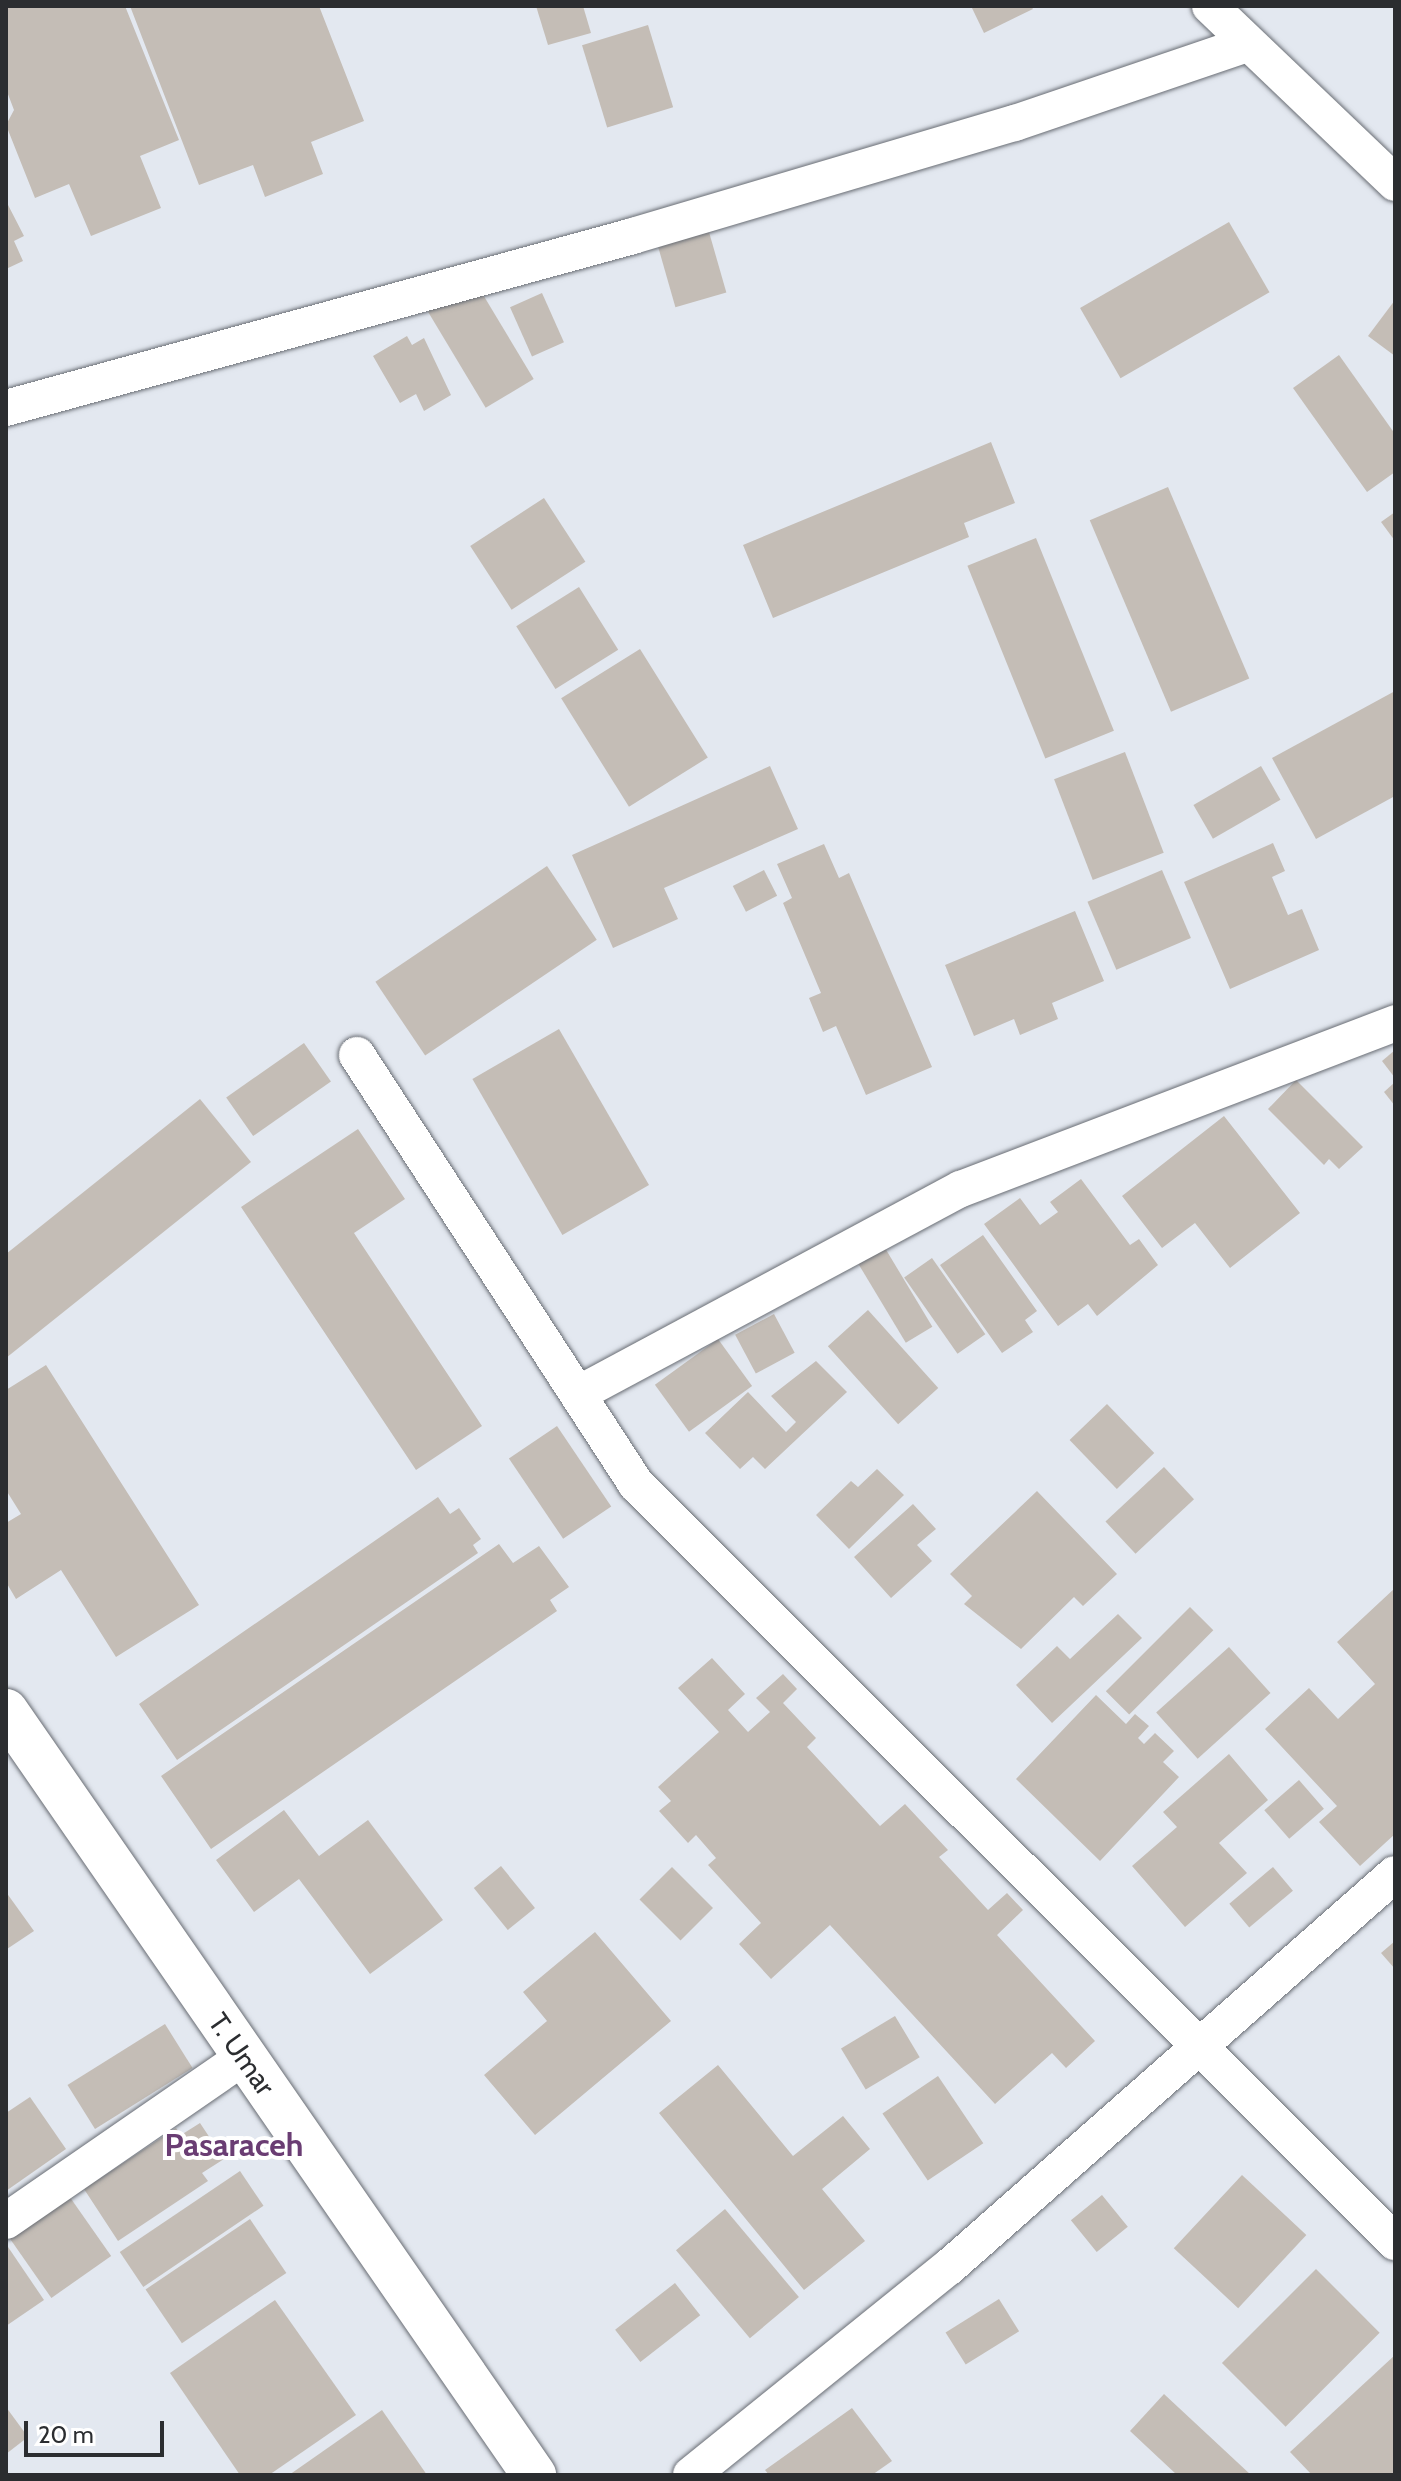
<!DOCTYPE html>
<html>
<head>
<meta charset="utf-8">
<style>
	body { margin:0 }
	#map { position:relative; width:1401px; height:2481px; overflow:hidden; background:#e3e8f0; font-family:Cabin,sans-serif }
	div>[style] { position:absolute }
	.building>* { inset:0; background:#c4bdb6; transform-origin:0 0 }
	.roads { filter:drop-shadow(0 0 2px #696d74) drop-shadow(0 0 2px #696d74) }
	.street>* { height:36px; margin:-18px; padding:0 18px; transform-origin:18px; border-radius:18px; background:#fff }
	.primary>* { height:44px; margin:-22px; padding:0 22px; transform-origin:22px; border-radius:22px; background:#fff }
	span { translate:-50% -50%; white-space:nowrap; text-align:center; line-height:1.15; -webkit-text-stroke:8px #fff; paint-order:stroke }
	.street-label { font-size:28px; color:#2b2d30 }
	.quarter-label { font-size:32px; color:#6a3d73; font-weight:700 }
	.frame { position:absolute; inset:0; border:8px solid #2b2d30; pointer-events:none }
	.scale { position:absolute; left:24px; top:2421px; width:140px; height:36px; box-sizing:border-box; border:4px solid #2b2d30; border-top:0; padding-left:10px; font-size:24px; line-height:28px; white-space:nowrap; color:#2b2d30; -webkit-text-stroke:6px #fff; paint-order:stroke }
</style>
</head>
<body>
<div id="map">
	<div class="building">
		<div style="clip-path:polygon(6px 6px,125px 6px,179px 140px,140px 156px,161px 208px,91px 236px,69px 184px,35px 198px,6px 125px,14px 110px,6px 89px)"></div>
		<div style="clip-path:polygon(130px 6px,319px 6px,364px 121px,311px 142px,323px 174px,265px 197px,253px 165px,199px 185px)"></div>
		<div style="clip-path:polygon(536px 6px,583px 6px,591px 33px,548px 45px)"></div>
		<div style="clip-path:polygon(971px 6px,1031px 6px,1033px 9px,984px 33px)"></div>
		<div style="left:648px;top:25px;width:86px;height:69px;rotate:73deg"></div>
		<div style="clip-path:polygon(6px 201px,24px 236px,14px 241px,23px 261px,6px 269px)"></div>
		<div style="left:1229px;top:222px;width:81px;height:172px;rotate:60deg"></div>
		<div style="left:709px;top:232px;width:63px;height:53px;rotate:74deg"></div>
		<div style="left:476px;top:283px;width:112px;height:56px;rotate:59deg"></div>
		<div style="left:542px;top:293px;width:54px;height:35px;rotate:66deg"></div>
		<div style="clip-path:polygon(1395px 300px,1395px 356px,1368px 336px)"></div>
		<div style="clip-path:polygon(407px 336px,412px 345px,424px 338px,451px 395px,424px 411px,416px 394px,400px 403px,373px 356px)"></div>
		<div style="clip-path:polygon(1339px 355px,1395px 434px,1395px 472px,1367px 492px,1293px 388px)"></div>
		<div style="clip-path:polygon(991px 442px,1015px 503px,964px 523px,969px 537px,773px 618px,743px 545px)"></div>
		<div style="left:1168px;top:487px;width:208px;height:85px;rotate:67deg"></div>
		<div style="left:544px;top:498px;width:76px;height:88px;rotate:57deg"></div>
		<div style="clip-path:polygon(1395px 512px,1395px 541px,1381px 522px)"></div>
		<div style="left:1036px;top:538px;width:208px;height:74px;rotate:68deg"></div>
		<div style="left:579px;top:587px;width:74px;height:74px;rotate:58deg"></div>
		<div style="left:640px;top:649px;width:128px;height:93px;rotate:58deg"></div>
		<div style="clip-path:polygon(1395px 691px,1395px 796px,1316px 839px,1272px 758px)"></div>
		<div style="left:1125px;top:752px;width:108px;height:76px;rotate:69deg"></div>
		<div style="clip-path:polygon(770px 766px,798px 829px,664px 888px,678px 919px,613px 948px,572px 855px)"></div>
		<div style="left:1261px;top:766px;width:39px;height:78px;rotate:60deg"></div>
		<div style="clip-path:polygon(1273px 843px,1285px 871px,1272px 877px,1288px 915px,1302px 909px,1319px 950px,1230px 989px,1184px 882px)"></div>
		<div style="clip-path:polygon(824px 844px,839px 878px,849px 873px,932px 1067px,866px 1095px,836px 1026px,823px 1032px,809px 998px,821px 993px,783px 903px,792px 898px,777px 864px)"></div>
		<div style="left:547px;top:866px;width:89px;height:207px;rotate:56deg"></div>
		<div style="left:764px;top:870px;width:29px;height:35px;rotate:63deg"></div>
		<div style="left:1162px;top:870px;width:74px;height:81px;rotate:67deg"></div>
		<div style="clip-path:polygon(1075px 911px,1104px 981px,1052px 1003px,1058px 1019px,1020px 1035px,1014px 1019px,974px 1036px,945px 965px)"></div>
		<div style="left:559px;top:1029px;width:180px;height:100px;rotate:60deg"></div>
		<div style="left:304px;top:1043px;width:47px;height:95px;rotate:55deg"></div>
		<div style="clip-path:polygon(1395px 1050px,1395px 1078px,1382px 1061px)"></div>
		<div style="clip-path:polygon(1296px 1080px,1363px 1147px,1339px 1169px,1329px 1159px,1324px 1165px,1268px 1109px)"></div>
		<div style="clip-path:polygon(1395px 1082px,1395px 1106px,1384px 1092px)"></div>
		<div style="clip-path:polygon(200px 1099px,251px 1162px,6px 1358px,6px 1254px)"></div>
		<div style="clip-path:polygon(1224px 1116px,1300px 1213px,1230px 1268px,1195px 1223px,1162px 1248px,1122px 1196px)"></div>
		<div style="clip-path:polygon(358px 1129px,405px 1199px,354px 1233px,482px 1426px,416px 1470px,241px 1207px)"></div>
		<div style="clip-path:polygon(1081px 1179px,1130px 1245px,1139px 1239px,1158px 1265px,1097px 1316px,1088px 1304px,1058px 1326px,984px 1224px,1020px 1198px,1040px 1225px,1058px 1212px,1050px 1202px)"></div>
		<div style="clip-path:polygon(983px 1235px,1037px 1311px,1025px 1320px,1033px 1332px,1002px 1353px,940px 1265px)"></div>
		<div style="left:885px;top:1248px;width:92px;height:31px;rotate:59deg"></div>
		<div style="left:932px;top:1258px;width:93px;height:34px;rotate:55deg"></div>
		<div style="left:868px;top:1310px;width:105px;height:54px;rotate:48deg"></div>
		<div style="left:774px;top:1314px;width:44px;height:44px;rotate:62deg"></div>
		<div style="left:718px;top:1339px;width:58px;height:78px;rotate:54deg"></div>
		<div style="clip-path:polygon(816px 1361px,847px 1392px,765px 1469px,753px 1457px,740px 1469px,705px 1433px,748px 1392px,786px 1432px,796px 1422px,771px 1396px)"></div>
		<div style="clip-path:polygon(46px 1365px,199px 1605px,116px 1657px,61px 1570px,16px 1599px,6px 1582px,6px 1523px,21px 1514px,6px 1490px,6px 1390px)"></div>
		<div style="left:1107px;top:1404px;width:68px;height:52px;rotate:46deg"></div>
		<div style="left:557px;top:1426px;width:97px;height:58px;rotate:56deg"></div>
		<div style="left:1164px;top:1467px;width:44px;height:80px;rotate:47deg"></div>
		<div style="clip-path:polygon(877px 1469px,904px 1495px,849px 1549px,816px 1515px,851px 1481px,858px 1487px)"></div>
		<div style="clip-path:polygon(1037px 1491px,1117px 1574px,1083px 1606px,1074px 1597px,1021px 1649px,964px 1604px,972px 1596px,950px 1574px)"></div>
		<div style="clip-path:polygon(438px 1497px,450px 1514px,459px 1508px,481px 1539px,473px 1545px,478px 1553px,177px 1760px,139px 1704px)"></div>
		<div style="clip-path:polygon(913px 1504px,936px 1529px,917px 1545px,932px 1561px,891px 1598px,854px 1557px)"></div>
		<div style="clip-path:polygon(499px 1544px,513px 1563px,539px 1546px,569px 1587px,550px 1600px,557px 1611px,211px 1849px,161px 1776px)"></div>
		<div style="clip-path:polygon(1395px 1588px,1395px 1834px,1360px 1866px,1319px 1822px,1337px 1806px,1265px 1729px,1309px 1688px,1338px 1719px,1375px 1684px,1337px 1642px)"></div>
		<div style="left:1190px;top:1607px;width:33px;height:119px;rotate:45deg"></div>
		<div style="clip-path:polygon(1118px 1614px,1142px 1638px,1052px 1723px,1016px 1685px,1057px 1646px,1070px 1659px)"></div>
		<div style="left:1229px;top:1647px;width:62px;height:98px;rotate:48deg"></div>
		<div style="clip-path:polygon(712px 1658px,745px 1694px,728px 1710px,748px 1732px,770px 1712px,756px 1698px,783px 1674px,797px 1689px,783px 1703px,816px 1738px,807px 1747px,880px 1826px,905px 1804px,948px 1850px,939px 1857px,988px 1910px,1007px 1893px,1023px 1910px,997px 1935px,1095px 2041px,1066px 2068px,1052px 2053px,995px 2104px,830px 1925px,771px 1979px,739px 1944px,761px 1923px,708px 1865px,716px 1858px,696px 1835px,688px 1843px,659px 1811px,671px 1801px,658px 1787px,719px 1732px,678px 1688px)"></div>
		<div style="clip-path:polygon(1096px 1695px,1126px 1724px,1135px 1714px,1149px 1726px,1138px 1738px,1144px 1744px,1155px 1733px,1174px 1751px,1163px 1762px,1179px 1777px,1100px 1861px,1016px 1779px)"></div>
		<div style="clip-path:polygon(1229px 1754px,1268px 1800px,1219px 1843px,1247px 1873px,1185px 1927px,1132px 1866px,1177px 1827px,1163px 1812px)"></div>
		<div style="left:1299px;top:1780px;width:38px;height:46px;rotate:49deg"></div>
		<div style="clip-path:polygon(284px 1810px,319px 1856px,368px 1820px,443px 1920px,370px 1974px,299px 1879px,254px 1912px,216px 1860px)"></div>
		<div style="left:501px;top:1866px;width:54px;height:35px;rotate:51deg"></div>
		<div style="left:672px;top:1867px;width:58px;height:46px;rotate:45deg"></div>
		<div style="left:1273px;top:1867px;width:31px;height:57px;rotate:50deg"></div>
		<div style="clip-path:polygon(6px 1892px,34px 1931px,7px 1949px,6px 1947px)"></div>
		<div style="clip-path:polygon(595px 1932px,671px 2021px,535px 2135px,484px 2075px,547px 2021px,523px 1992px)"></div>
		<div style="clip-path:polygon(1395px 1941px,1395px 1969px,1381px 1953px)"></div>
		<div style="left:895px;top:2016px;width:48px;height:63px;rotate:59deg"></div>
		<div style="left:165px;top:2024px;width:52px;height:115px;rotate:58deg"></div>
		<div style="clip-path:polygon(718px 2065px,793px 2156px,843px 2116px,870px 2149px,822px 2189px,865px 2241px,804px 2290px,659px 2113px)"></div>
		<div style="left:938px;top:2076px;width:81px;height:67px;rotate:56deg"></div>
		<div style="clip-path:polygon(30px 2097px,66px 2149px,6px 2191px,6px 2113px)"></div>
		<div style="clip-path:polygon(200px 2123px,224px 2159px,202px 2173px,208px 2181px,118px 2241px,84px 2189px,176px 2128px,181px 2135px)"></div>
		<div style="left:240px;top:2171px;width:42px;height:145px;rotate:56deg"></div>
		<div style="left:1242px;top:2175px;width:88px;height:100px;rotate:43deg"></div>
		<div style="left:67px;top:2193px;width:77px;height:73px;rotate:55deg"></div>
		<div style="left:1102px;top:2195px;width:41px;height:40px;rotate:51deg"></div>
		<div style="left:725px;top:2209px;width:115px;height:64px;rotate:50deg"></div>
		<div style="left:250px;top:2219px;width:65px;height:126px;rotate:56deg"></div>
		<div style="clip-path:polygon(6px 2244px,44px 2300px,6px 2326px)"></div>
		<div style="left:1316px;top:2269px;width:90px;height:133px;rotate:45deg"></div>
		<div style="left:675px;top:2283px;width:41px;height:76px;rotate:52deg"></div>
		<div style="left:999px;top:2299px;width:38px;height:63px;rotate:58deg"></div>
		<div style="clip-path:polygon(275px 2300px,356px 2415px,269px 2475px,240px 2475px,170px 2373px)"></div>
		<div style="clip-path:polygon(1395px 2355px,1395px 2475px,1312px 2475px,1290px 2452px)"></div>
		<div style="clip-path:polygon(1164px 2394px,1251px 2475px,1177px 2475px,1130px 2431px)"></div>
		<div style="clip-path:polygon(6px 2407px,28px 2437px,6px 2454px)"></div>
		<div style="clip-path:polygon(852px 2408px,892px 2461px,872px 2475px,769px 2475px,765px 2470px)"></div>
		<div style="clip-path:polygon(382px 2410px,427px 2475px,289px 2475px)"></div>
	</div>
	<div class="roads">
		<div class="street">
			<div style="left:1210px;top:6px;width:256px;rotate:43.7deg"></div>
			<div style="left:6px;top:408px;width:650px;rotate:-15.34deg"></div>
			<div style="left:633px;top:236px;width:398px;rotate:-16.5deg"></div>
			<div style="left:1015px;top:123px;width:242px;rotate:-18.8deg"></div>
			<div style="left:357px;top:1055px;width:512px;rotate:56.96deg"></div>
			<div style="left:636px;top:1484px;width:1073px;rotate:44.96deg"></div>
			<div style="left:578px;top:1394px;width:434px;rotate:-28.2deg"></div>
			<div style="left:961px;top:1189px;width:465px;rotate:-20.9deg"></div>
			<div style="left:6px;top:2221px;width:289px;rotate:-34.6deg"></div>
			<div style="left:691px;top:2475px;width:331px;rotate:-38.9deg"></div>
			<div style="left:949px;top:2267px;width:594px;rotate:-41.39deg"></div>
		</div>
		<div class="primary">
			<div style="left:6px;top:1711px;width:929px;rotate:55.35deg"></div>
		</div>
	</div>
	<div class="street-label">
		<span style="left:242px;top:2054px;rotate:55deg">T. Umar</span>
	</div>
	<div class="quarter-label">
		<span style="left:234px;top:2145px">Pasaraceh</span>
	</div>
	<div class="frame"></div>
	<div class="scale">20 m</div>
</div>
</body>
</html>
